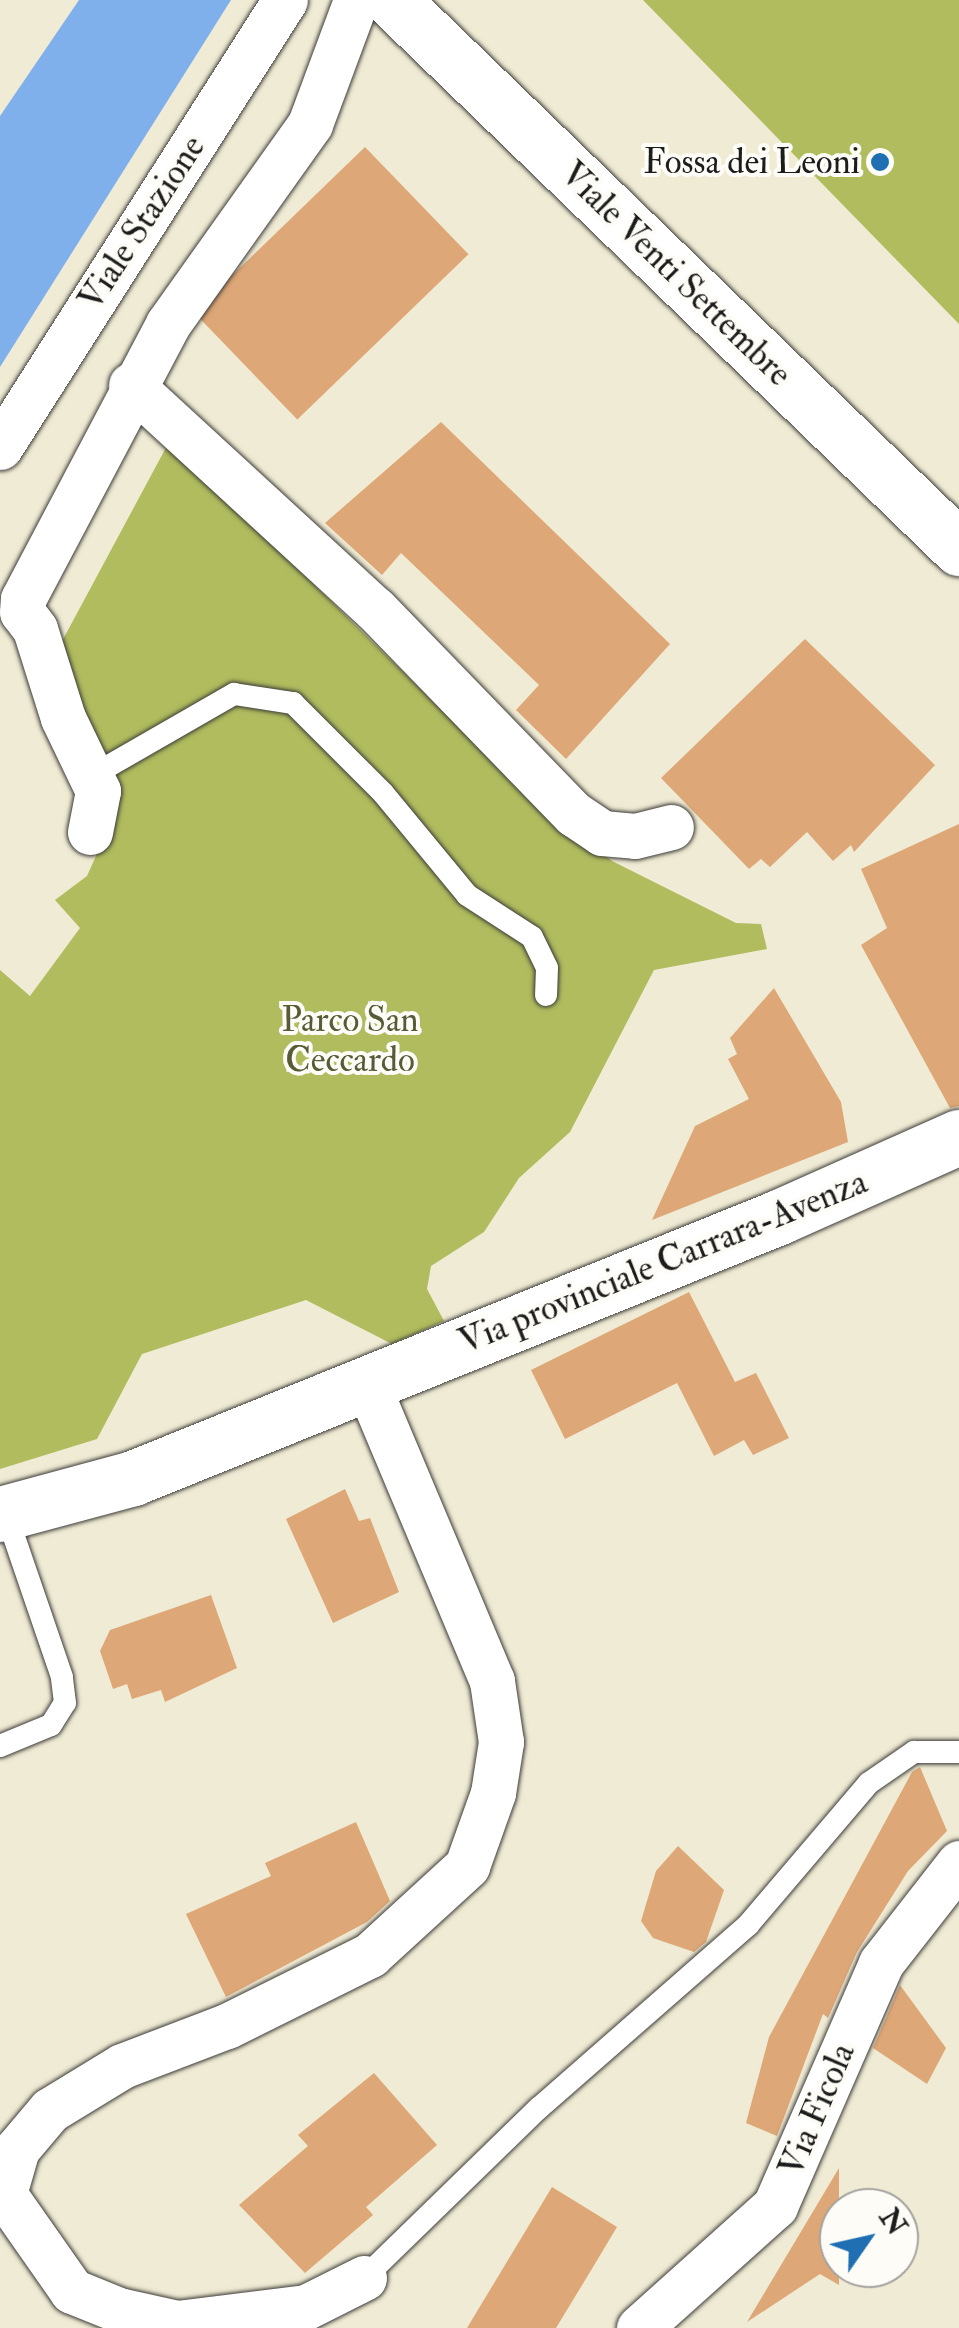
<!DOCTYPE html>
<html>
<head>
<meta charset="utf-8">
<style>
	body { margin:0 }
	#map { position:relative; width:959px; height:2328px; overflow:hidden; background:#f0ebd4; font-family:"IM FELL Double Pica",serif }
	div>[style] { position:absolute }
	.green>* { inset:0; background:#b0bc5e }
	.water>* { inset:0; background:#80b0eb }
	.building>* { inset:0; background:#dea777; transform-origin:0 0 }
	.roads { filter:drop-shadow(0 0 2px #3c3b38) drop-shadow(0 0 2px #3c3b38) }
	.service>* { height:22px; margin:-11px; padding:0 11px; transform-origin:11px; border-radius:11px; background:#fff }
	.minor>* { height:45px; margin:-22.5px; padding:0 22.5px; transform-origin:22.5px; border-radius:22.5px; background:#fff }
	.secondary>* { height:55px; margin:-27.5px; padding:0 27.5px; transform-origin:27.5px; border-radius:27.5px; background:#fff }
	.dots>* { width:28px; height:28px; translate:-50% -50%; box-sizing:border-box; border:5px solid #fdfcf7; border-radius:50% }
	span { translate:-50% -50%; white-space:nowrap; text-align:center; line-height:1.15; -webkit-text-stroke:8px #fdfcf7; paint-order:stroke }
	.poi-label { font-size:35px; color:#1c1c1c }
	.right { translate:-100% -50%; text-align:right }
	.street-label { font-size:35px; color:#1c1c1c }
	.park-label { font-size:35px; color:#575c36 }
	.north { position:absolute; left:819px; top:2188px; width:100px; height:100px; box-sizing:border-box; background:#fdfcf7; border:2px solid #a3a29f; border-radius:50%; rotate:56deg; font-size:28px; font-weight:700; line-height:40px; text-align:center; color:#1c1c1c }
	.north::after { content:''; display:block; margin:auto; width:35px; height:45px; background:#1f6fb2; clip-path:polygon(50% 0,100% 100%,50% 72%,0 100%) }
</style>
</head>
<body>
<div id="map">
	<div class="green">
		<div style="clip-path:polygon(643px 0,959px 0,959px 324px)"></div>
		<div style="clip-path:polygon(169px 442px,512px 779px,612px 861px,736px 923px,761px 924px,767px 949px,654px 970px,570px 1132px,519px 1178px,484px 1232px,431px 1266px,427px 1289px,444px 1321px,392px 1344px,306px 1300px,142px 1354px,97px 1439px,0 1469px,0 970px,30px 996px,80px 928px,55px 900px,87px 876px,109px 827px,53px 658px)"></div>
	</div>
	<div class="water">
		<div style="clip-path:polygon(79px 0,231px 0,0 367px,0 116px)"></div>
	</div>
	<div class="building">
		<div style="left:365px;top:147px;width:149px;height:238px;rotate:46deg"></div>
		<div style="clip-path:polygon(441px 422px,670px 644px,566px 759px,516px 710px,539px 685px,401px 553px,382px 575px,325px 523px)"></div>
		<div style="clip-path:polygon(805px 639px,935px 765px,854px 852px,851px 845px,833px 861px,807px 832px,770px 867px,761px 859px,749px 869px,661px 778px)"></div>
		<div style="clip-path:polygon(959px 824px,959px 1106px,950px 1108px,861px 945px,887px 928px,861px 869px)"></div>
		<div style="clip-path:polygon(774px 988px,841px 1102px,848px 1142px,652px 1220px,695px 1126px,749px 1099px,728px 1059px,737px 1054px,730px 1038px)"></div>
		<div style="clip-path:polygon(689px 1292px,735px 1382px,756px 1373px,789px 1438px,753px 1455px,744px 1440px,714px 1456px,677px 1383px,565px 1439px,531px 1370px)"></div>
		<div style="clip-path:polygon(345px 1489px,359px 1521px,370px 1518px,399px 1592px,333px 1623px,286px 1519px)"></div>
		<div style="clip-path:polygon(211px 1595px,237px 1668px,165px 1702px,161px 1690px,132px 1699px,127px 1684px,113px 1689px,100px 1651px,110px 1630px)"></div>
		<div style="clip-path:polygon(920px 1767px,947px 1831px,908px 1871px,857px 1952px,828px 2018px,823px 2014px,777px 2136px,746px 2123px,769px 2037px,912px 1772px)"></div>
		<div style="clip-path:polygon(356px 1822px,390px 1901px,367px 1922px,226px 1997px,186px 1914px,271px 1876px,265px 1863px)"></div>
		<div style="clip-path:polygon(678px 1846px,724px 1890px,706px 1942px,694px 1952px,653px 1938px,641px 1921px,656px 1871px)"></div>
		<div style="clip-path:polygon(900px 1985px,946px 2048px,927px 2084px,873px 2048px)"></div>
		<div style="clip-path:polygon(374px 2073px,437px 2145px,366px 2207px,373px 2215px,305px 2273px,239px 2205px,308px 2146px,298px 2135px)"></div>
		<div style="clip-path:polygon(839px 2168px,839px 2285px,820px 2274px,747px 2322px)"></div>
		<div style="clip-path:polygon(552px 2187px,617px 2227px,587px 2277px,556px 2328px,467px 2328px)"></div>
	</div>
	<div class="roads">
		<div class="service">
			<div style="left:93px;top:775px;width:163px;rotate:-29.9deg"></div>
			<div style="left:234px;top:694px;width:60px;rotate:8.7deg"></div>
			<div style="left:293px;top:703px;width:127px;rotate:45deg"></div>
			<div style="left:383px;top:793px;width:132px;rotate:50.5deg"></div>
			<div style="left:467px;top:895px;width:77px;rotate:32.9deg"></div>
			<div style="left:532px;top:937px;width:34px;rotate:64deg"></div>
			<div style="left:547px;top:968px;width:27px;rotate:92deg"></div>
			<div style="left:0;top:1746px;width:55px;rotate:-22.4deg"></div>
			<div style="left:51px;top:1725px;width:26px;rotate:-58deg"></div>
			<div style="left:65px;top:1703px;width:26px;rotate:-97deg"></div>
			<div style="left:62px;top:1677px;width:173px;rotate:-108.9deg"></div>
			<div style="left:364px;top:2278px;width:244px;rotate:-44.2deg"></div>
			<div style="left:539px;top:2108px;width:278px;rotate:-41.2deg"></div>
			<div style="left:748px;top:1925px;width:187px;rotate:-49.6deg"></div>
			<div style="left:869px;top:1783px;width:55px;rotate:-34.6deg"></div>
			<div style="left:914px;top:1752px;width:45px"></div>
		</div>
		<div class="minor">
			<div style="left:131px;top:385px;width:331px;rotate:42.6deg"></div>
			<div style="left:375px;top:609px;width:286px;rotate:45.9deg"></div>
			<div style="left:574px;top:814px;width:34px;rotate:34deg"></div>
			<div style="left:602px;top:833px;width:33px;rotate:5deg"></div>
			<div style="left:635px;top:836px;width:37px;rotate:-14deg"></div>
			<div style="left:0;top:447px;width:530px;rotate:-57.48deg"></div>
			<div style="left:90px;top:832px;width:42px;rotate:-79deg"></div>
			<div style="left:98px;top:791px;width:81px;rotate:-115.6deg"></div>
			<div style="left:63px;top:718px;width:93px;rotate:-107.5deg"></div>
			<div style="left:35px;top:629px;width:21px;rotate:-127deg"></div>
			<div style="left:22px;top:612px;width:13px;rotate:-86deg"></div>
			<div style="left:23px;top:599px;width:311px;rotate:-62.2deg"></div>
			<div style="left:168px;top:324px;width:245px;rotate:-54.6deg"></div>
			<div style="left:310px;top:124px;width:132px;rotate:-69.6deg"></div>
			<div style="left:364px;top:2278px;width:65px;rotate:153.4deg"></div>
			<div style="left:306px;top:2307px;width:130px;rotate:172.9deg"></div>
			<div style="left:177px;top:2323px;width:59px;rotate:-167.4deg"></div>
			<div style="left:119px;top:2310px;width:51px;rotate:-158deg"></div>
			<div style="left:72px;top:2291px;width:118px;rotate:-125deg"></div>
			<div style="left:4px;top:2194px;width:47px;rotate:-73.9deg"></div>
			<div style="left:17px;top:2149px;width:51px;rotate:-49.8deg"></div>
			<div style="left:50px;top:2110px;width:84px;rotate:-31.4deg"></div>
			<div style="left:122px;top:2066px;width:112px;rotate:-20.9deg"></div>
			<div style="left:227px;top:2026px;width:160px;rotate:-26.4deg"></div>
			<div style="left:370px;top:1955px;width:132px;rotate:-42.5deg"></div>
			<div style="left:467px;top:1866px;width:77px;rotate:-70.4deg"></div>
			<div style="left:493px;top:1793px;width:52px;rotate:-81.1deg"></div>
			<div style="left:501px;top:1742px;width:62px;rotate:-98.4deg"></div>
			<div style="left:492px;top:1681px;width:322px;rotate:-112.8deg"></div>
			<div style="left:639px;top:2328px;width:183px;rotate:-41.9deg"></div>
			<div style="left:775px;top:2206px;width:265px;rotate:-66.4deg"></div>
			<div style="left:881px;top:1963px;width:127px;rotate:-52deg"></div>
		</div>
		<div class="secondary">
			<div style="left:392px;top:0;width:789px;rotate:44.02deg"></div>
			<div style="left:0;top:1514px;width:138px;rotate:-15.1deg"></div>
			<div style="left:133px;top:1478px;width:697px;rotate:-22deg"></div>
			<div style="left:779px;top:1217px;width:197px;rotate:-24deg"></div>
		</div>
	</div>
	<div class="dots">
		<div style="left:880px;top:162px;background:#1f6fb2"></div>
	</div>
	<div class="poi-label">
		<span class="right" style="left:860px;top:162px">Fossa dei Leoni</span>
	</div>
	<div class="street-label">
		<span style="left:142px;top:223px;rotate:-57deg">Viale Stazione</span>
		<span style="left:676px;top:274px;rotate:44deg">Viale Venti Settembre</span>
		<span style="left:663px;top:1262px;rotate:-22deg">Via provinciale Carrara-Avenza</span>
		<span style="left:817px;top:2110px;rotate:-67deg">Via Ficola</span>
	</div>
	<div class="park-label">
		<span style="left:350px;top:1040px">Parco San<br>Ceccardo</span>
	</div>
	<div class="north">N</div>
</div>
</body>
</html>
